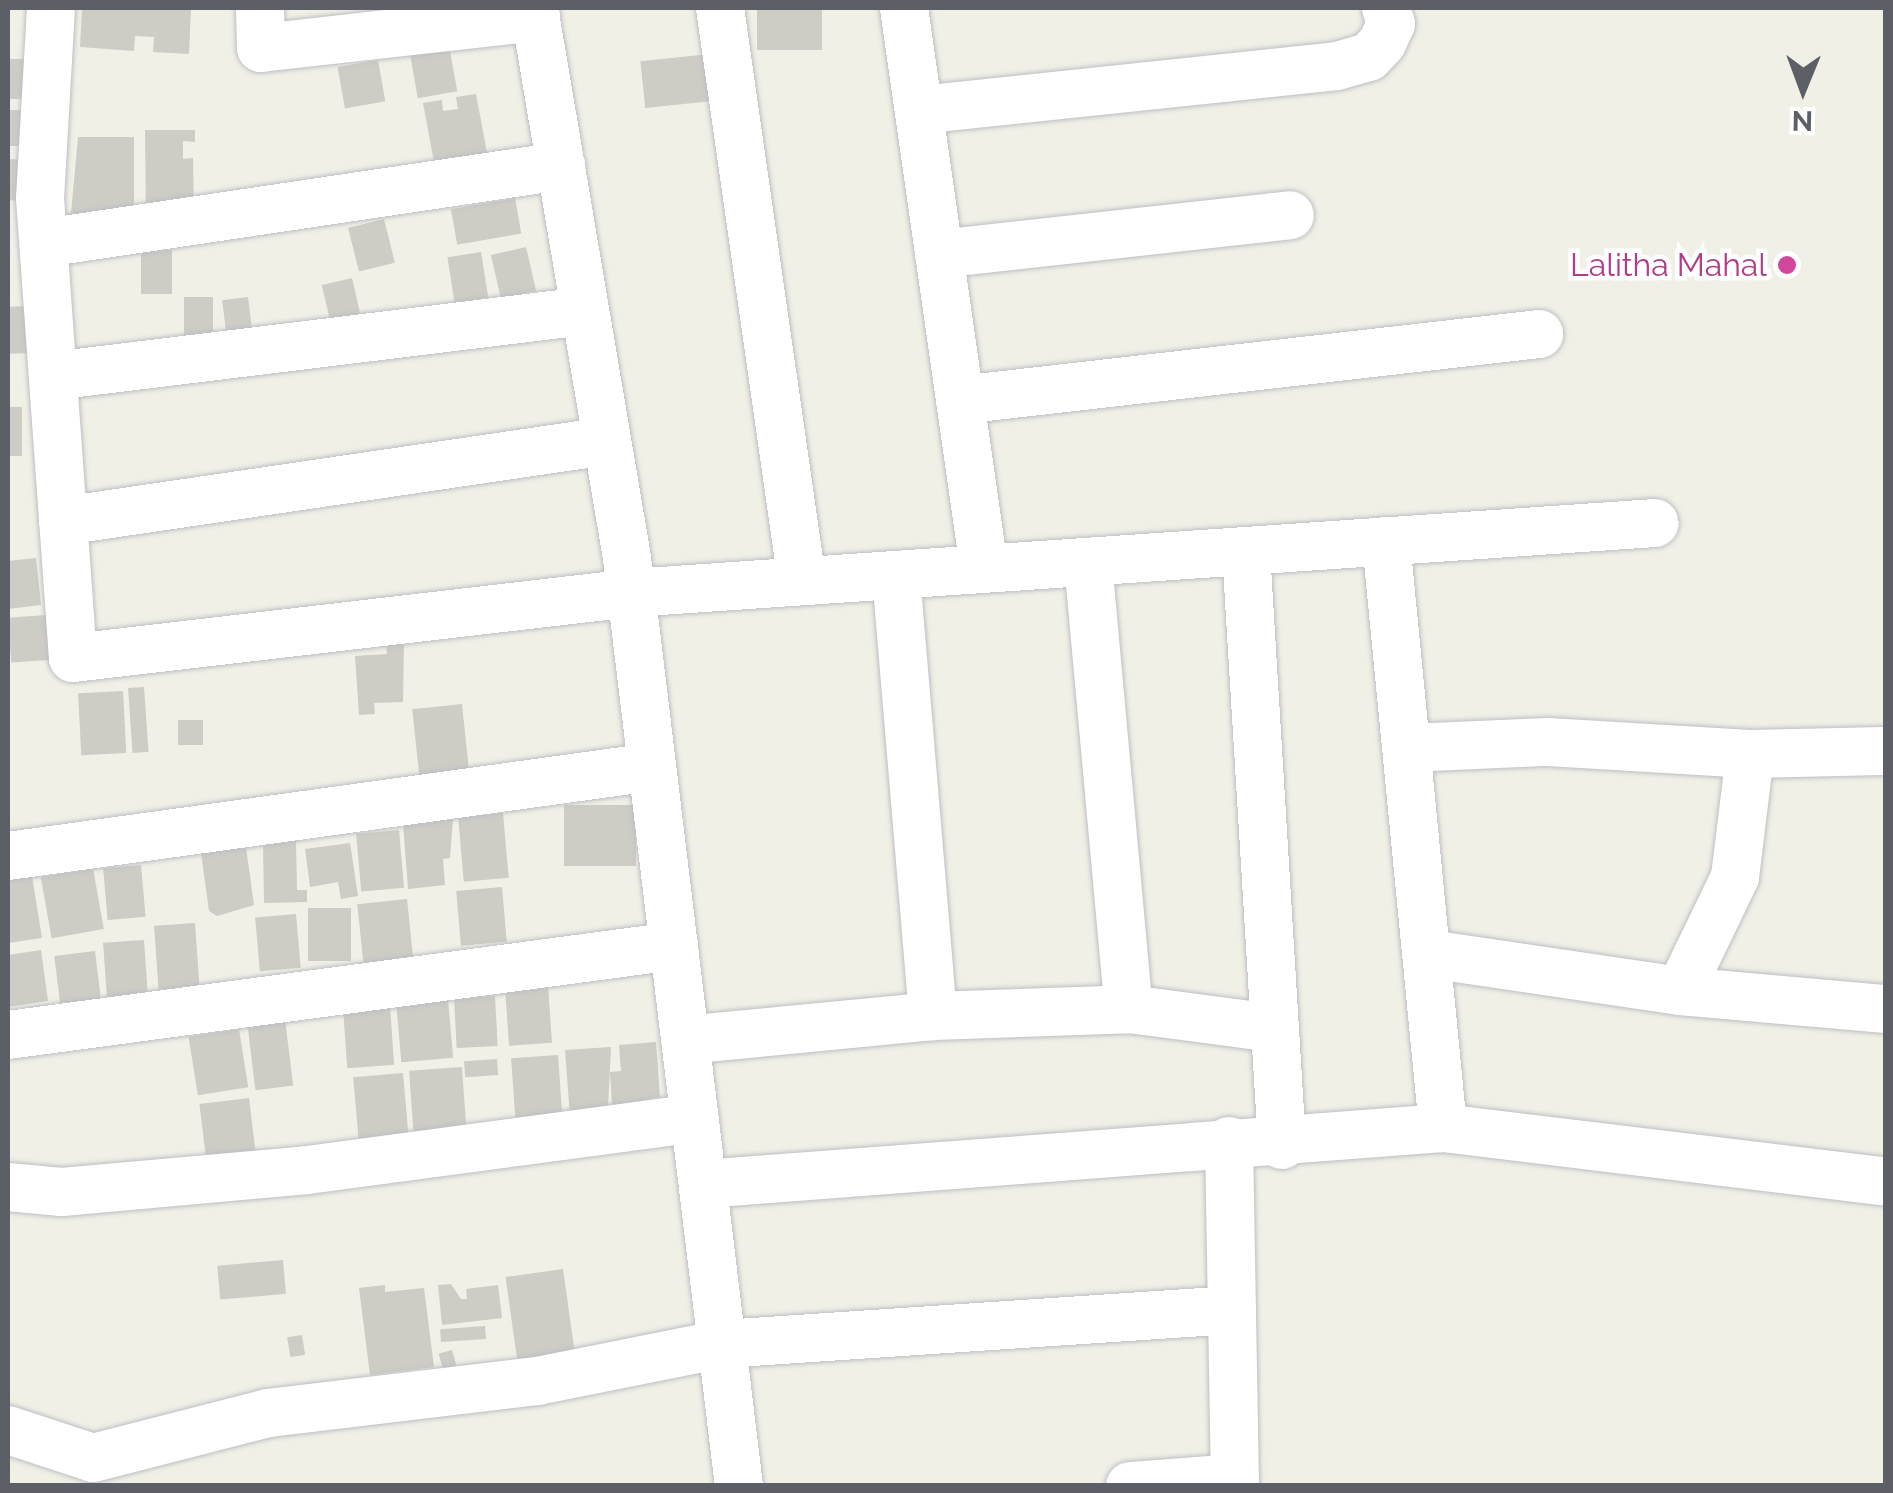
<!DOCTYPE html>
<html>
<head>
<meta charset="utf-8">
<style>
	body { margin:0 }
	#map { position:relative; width:1893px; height:1493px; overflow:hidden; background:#f0f0e6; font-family:Raleway,sans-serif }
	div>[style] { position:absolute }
	.building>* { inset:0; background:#cdccc5; transform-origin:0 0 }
	.roads { filter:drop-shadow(0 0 2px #bdbec4) drop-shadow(0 0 2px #bdbec4) }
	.minor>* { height:48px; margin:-24px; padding:0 24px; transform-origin:24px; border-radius:24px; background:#fff }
	.dots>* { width:28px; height:28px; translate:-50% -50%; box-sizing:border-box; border:5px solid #fff; border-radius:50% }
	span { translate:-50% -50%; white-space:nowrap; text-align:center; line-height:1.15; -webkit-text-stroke:9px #fff; paint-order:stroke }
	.hotel-label { font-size:32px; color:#b23c85 }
	.right { translate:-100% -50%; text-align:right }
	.frame { position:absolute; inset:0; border:10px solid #5d5f66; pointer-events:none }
	.north { position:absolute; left:1753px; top:40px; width:100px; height:100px; -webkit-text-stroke:8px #fff; paint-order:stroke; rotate:181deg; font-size:28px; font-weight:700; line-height:40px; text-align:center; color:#5d5f66 }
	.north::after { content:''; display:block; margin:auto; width:35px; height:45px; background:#5d5f66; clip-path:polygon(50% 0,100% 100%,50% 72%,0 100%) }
</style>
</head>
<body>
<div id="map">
	<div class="building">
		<div style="clip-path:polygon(82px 8px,191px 8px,189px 54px,153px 52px,154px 37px,135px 36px,134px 51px,80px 47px)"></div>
		<div style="left:757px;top:8px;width:65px;height:42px"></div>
		<div style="left:448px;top:39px;width:53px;height:40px;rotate:80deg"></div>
		<div style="left:710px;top:54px;width:47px;height:70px;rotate:84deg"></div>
		<div style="left:8px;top:59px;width:21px;height:40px"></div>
		<div style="left:378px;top:60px;width:42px;height:41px;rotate:80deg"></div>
		<div style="clip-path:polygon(476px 94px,488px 158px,435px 168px,423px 103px,442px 100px,443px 111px,458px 109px,456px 97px)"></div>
		<div style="left:8px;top:110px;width:19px;height:36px"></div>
		<div style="clip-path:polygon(145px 130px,195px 130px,195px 142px,183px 141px,183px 159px,193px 158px,194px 215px,146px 216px)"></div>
		<div style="clip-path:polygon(78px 137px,134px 137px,134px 214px,70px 224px)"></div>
		<div style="left:8px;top:159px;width:19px;height:41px;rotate:3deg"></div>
		<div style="left:515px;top:198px;width:36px;height:65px;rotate:80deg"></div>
		<div style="left:384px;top:219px;width:45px;height:37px;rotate:76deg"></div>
		<div style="left:526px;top:247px;width:45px;height:36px;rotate:77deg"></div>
		<div style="left:141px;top:250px;width:31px;height:44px"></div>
		<div style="left:481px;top:252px;width:46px;height:34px;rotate:81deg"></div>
		<div style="left:352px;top:278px;width:44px;height:31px;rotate:77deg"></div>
		<div style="left:184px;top:297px;width:29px;height:50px"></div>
		<div style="left:248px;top:297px;width:40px;height:26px;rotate:83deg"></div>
		<div style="clip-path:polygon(24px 306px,28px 353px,8px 354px,8px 307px)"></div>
		<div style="left:8px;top:407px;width:14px;height:49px"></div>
		<div style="clip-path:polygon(36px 558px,41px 605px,8px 609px,8px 561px)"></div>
		<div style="left:46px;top:615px;width:45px;height:38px;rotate:86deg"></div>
		<div style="clip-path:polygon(404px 643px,403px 702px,374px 703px,375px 714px,359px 715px,355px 656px,387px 654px,386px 644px)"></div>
		<div style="left:144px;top:687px;width:65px;height:16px;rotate:86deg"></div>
		<div style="left:123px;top:691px;width:62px;height:45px;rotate:87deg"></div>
		<div style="left:462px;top:704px;width:67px;height:50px;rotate:84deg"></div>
		<div style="left:178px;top:720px;width:25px;height:25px"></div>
		<div style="left:564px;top:805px;width:72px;height:61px"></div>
		<div style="left:503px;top:813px;width:65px;height:45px;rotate:85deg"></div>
		<div style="clip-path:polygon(453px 819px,450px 858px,443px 859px,445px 885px,408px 889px,403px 823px)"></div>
		<div style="left:399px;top:830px;width:58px;height:43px;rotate:85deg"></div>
		<div style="clip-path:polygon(296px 841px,297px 890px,307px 890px,307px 902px,264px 903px,263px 842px)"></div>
		<div style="clip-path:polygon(350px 843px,358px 896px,341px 899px,338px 882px,310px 887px,305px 849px)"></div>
		<div style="clip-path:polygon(246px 847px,254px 905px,217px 916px,209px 911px,201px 853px)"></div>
		<div style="left:141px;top:865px;width:52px;height:38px;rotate:85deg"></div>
		<div style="left:93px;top:868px;width:62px;height:53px;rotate:80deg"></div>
		<div style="clip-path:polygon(32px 876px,42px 938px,8px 943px,8px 880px)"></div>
		<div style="left:502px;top:887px;width:55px;height:46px;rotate:85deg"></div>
		<div style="left:407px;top:899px;width:59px;height:50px;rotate:84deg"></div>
		<div style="left:351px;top:908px;width:53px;height:43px;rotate:90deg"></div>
		<div style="left:296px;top:914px;width:54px;height:41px;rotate:85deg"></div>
		<div style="left:195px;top:923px;width:64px;height:41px;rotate:86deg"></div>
		<div style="left:144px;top:940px;width:56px;height:41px;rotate:86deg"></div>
		<div style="clip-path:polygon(41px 950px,48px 1001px,8px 1007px,8px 955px)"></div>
		<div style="left:95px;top:951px;width:51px;height:41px;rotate:83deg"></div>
		<div style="left:548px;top:986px;width:57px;height:43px;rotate:86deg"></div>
		<div style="left:495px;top:996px;width:50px;height:41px;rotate:87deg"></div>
		<div style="left:448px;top:999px;width:59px;height:52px;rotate:85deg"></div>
		<div style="left:390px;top:1006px;width:59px;height:47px;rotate:86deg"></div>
		<div style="left:285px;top:1019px;width:67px;height:38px;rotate:83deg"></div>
		<div style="left:239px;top:1029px;width:59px;height:51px;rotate:81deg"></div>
		<div style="clip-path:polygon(656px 1042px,660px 1097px,612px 1106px,610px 1072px,621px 1071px,619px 1045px)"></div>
		<div style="clip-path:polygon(611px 1047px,608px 1107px,570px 1117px,565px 1050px)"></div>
		<div style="left:558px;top:1055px;width:59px;height:47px;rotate:86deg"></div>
		<div style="left:497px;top:1059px;width:16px;height:33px;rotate:86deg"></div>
		<div style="left:462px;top:1067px;width:65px;height:53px;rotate:86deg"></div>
		<div style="left:403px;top:1073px;width:62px;height:50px;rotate:85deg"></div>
		<div style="left:249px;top:1098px;width:62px;height:50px;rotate:83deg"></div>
		<div style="left:283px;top:1260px;width:34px;height:66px;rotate:85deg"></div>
		<div style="left:563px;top:1269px;width:94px;height:58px;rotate:82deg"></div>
		<div style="clip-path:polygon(451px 1284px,461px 1299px,467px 1299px,466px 1289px,498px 1285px,502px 1318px,442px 1325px,438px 1285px)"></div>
		<div style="clip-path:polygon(385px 1285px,385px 1292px,424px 1288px,434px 1367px,370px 1375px,359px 1288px)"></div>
		<div style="left:485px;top:1326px;width:13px;height:45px;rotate:86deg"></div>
		<div style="left:302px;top:1335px;width:20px;height:15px;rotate:81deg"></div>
		<div style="left:452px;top:1350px;width:26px;height:14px;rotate:74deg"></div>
	</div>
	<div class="roads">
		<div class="minor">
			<div style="left:51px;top:8px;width:190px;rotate:93.3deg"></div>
			<div style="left:40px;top:198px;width:461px;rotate:85.9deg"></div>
			<div style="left:73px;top:658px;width:562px;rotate:-6.64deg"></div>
			<div style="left:631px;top:593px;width:1026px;rotate:-3.91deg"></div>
			<div style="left:260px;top:8px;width:40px;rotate:88.6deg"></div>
			<div style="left:261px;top:48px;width:277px;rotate:-6.4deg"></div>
			<div style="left:534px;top:8px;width:558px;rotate:80.4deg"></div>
			<div style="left:627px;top:558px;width:935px;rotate:83.12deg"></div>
			<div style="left:720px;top:8px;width:579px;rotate:81.86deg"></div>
			<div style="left:904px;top:8px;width:566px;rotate:81.87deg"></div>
			<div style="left:919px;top:110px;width:420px;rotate:-6deg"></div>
			<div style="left:1337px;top:66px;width:33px;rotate:-16deg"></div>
			<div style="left:1369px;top:57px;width:19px;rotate:-47deg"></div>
			<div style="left:1382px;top:43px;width:21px;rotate:-65deg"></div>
			<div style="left:1391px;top:24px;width:17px;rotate:-107deg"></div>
			<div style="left:44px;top:243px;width:523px;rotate:-8.47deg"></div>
			<div style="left:939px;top:254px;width:353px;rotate:-6.3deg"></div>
			<div style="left:53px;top:376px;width:536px;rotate:-6.97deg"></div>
			<div style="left:960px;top:400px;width:583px;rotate:-6.5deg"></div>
			<div style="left:63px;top:521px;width:550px;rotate:-8.37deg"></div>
			<div style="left:1386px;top:541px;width:590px;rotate:84.45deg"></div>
			<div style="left:1246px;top:551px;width:595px;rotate:86.53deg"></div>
			<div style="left:1088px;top:562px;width:449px;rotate:84.8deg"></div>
			<div style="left:896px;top:575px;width:443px;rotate:85.2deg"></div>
			<div style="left:1408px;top:748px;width:140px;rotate:-2.5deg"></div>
			<div style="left:1548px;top:742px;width:202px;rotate:3.4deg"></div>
			<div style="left:1750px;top:754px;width:133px;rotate:-1.3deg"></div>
			<div style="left:8px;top:856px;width:650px;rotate:-7.87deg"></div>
			<div style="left:1429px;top:954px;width:254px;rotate:8.4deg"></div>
			<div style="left:1680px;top:991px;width:207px;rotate:5deg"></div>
			<div style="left:1680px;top:991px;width:127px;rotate:-64.2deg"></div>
			<div style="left:1735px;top:877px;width:124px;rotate:-83deg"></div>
			<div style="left:8px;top:1035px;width:672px;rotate:-7.61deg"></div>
			<div style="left:685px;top:1040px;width:249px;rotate:-5.5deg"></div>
			<div style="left:933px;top:1016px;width:196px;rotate:-2deg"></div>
			<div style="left:1129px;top:1009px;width:145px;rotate:7.5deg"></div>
			<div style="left:1229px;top:1141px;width:345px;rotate:89deg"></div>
			<div style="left:703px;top:1184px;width:742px;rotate:-4.33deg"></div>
			<div style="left:1443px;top:1128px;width:446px;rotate:6.9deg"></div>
			<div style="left:8px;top:1187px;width:54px;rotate:5.3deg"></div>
			<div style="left:62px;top:1192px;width:246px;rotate:-5.1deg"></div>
			<div style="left:307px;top:1170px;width:391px;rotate:-7.6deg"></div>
			<div style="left:8px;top:1430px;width:89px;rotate:18.2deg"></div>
			<div style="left:93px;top:1458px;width:181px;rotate:-14.4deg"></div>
			<div style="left:268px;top:1413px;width:271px;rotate:-6.8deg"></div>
			<div style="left:537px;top:1381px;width:189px;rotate:-11.3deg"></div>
			<div style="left:722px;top:1344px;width:511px;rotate:-3.81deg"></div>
			<div style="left:1130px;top:1486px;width:105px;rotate:-4.4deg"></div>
		</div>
	</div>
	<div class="dots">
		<div style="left:1787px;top:265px;background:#d1479c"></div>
	</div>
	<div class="hotel-label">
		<span class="right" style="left:1767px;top:265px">Lalitha Mahal</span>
	</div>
	<div class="frame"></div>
	<div class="north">N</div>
</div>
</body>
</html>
